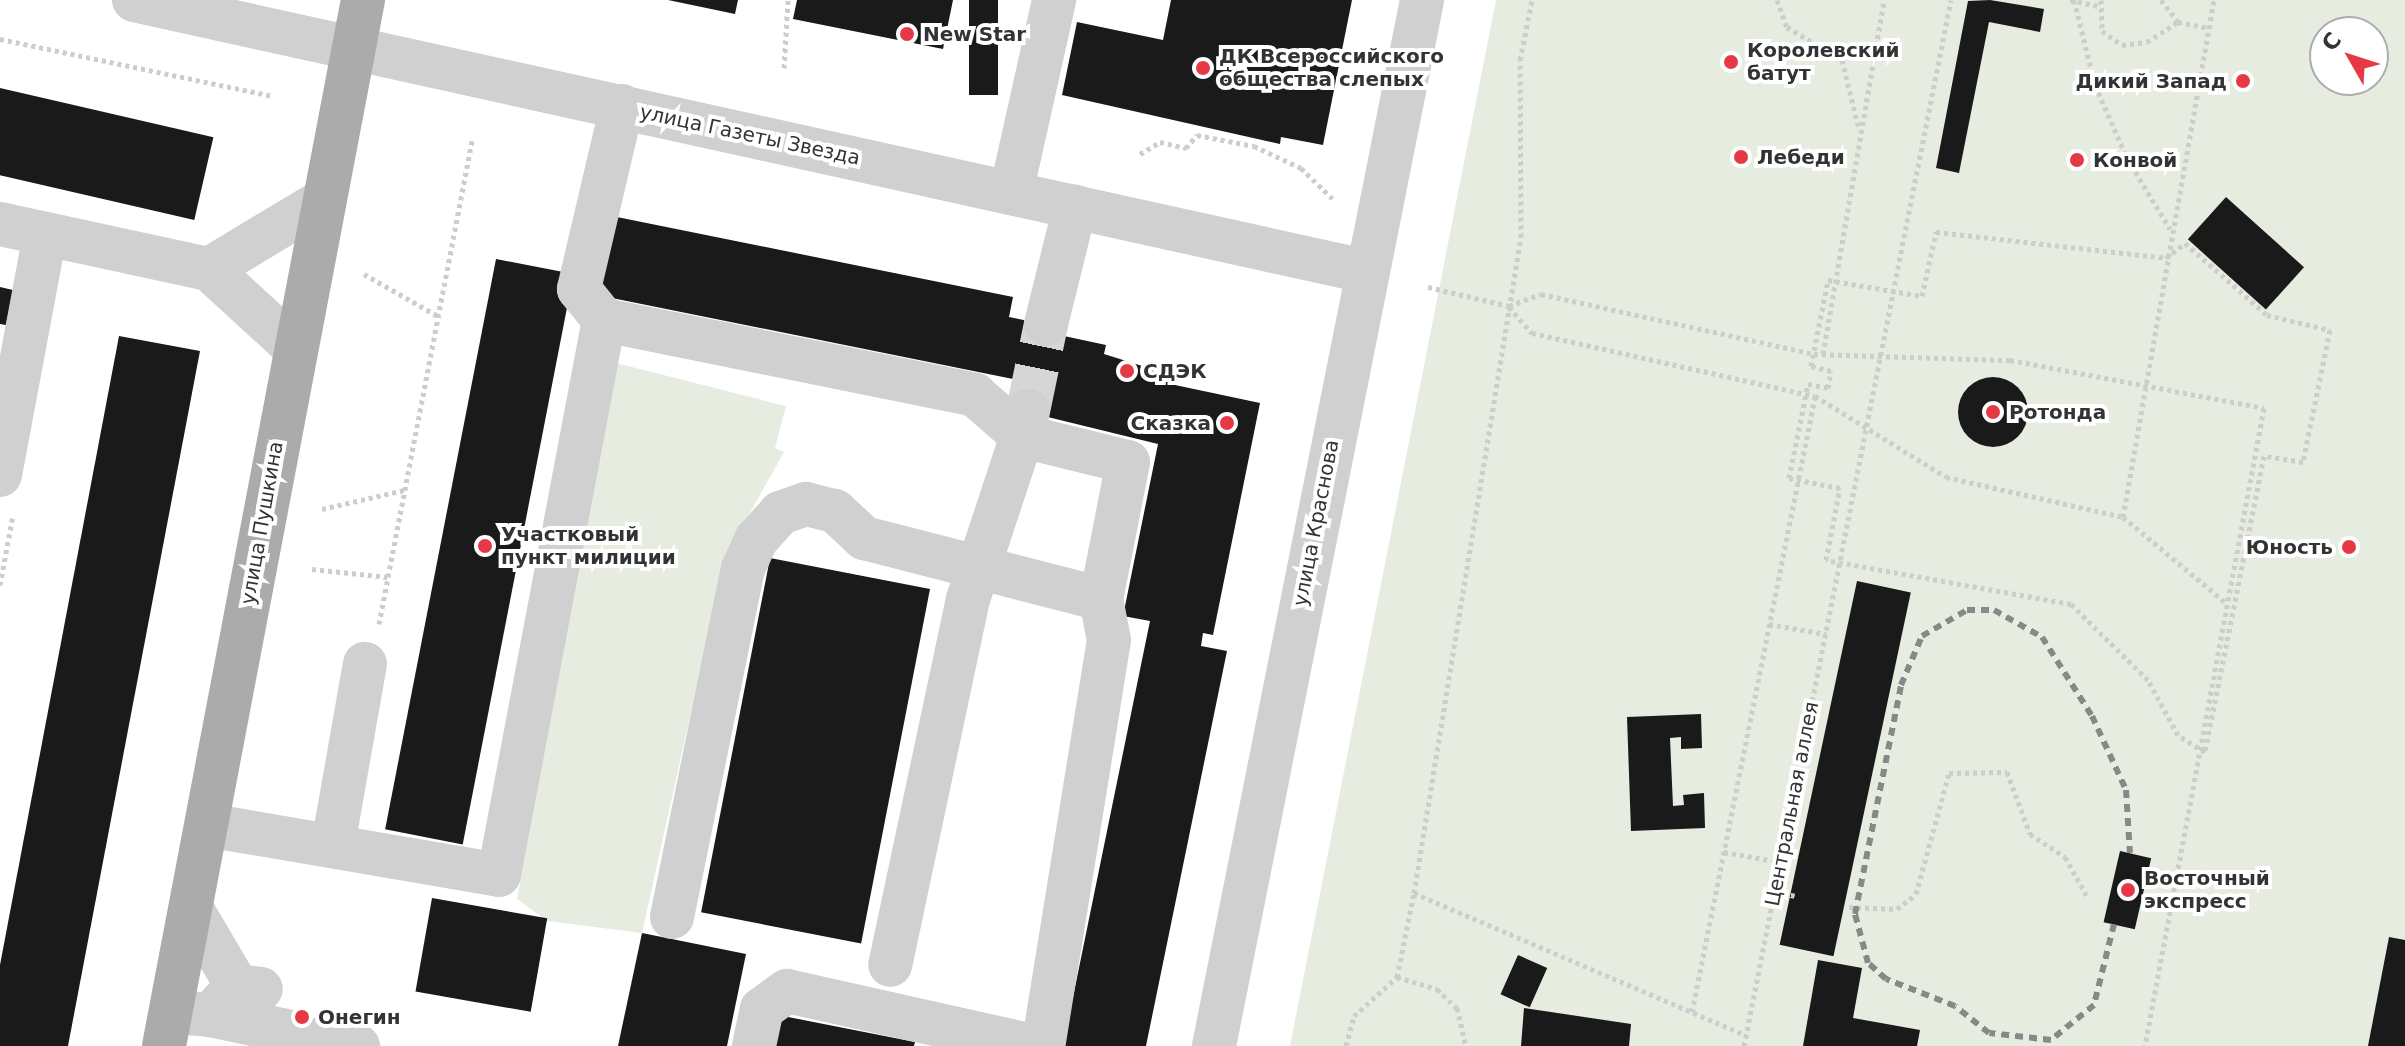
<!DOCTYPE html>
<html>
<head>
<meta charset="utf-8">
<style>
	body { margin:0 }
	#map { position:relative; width:2405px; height:1046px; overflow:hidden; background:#fff; font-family:"DejaVu Sans",sans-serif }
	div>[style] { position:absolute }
	.green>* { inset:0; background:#e6ecdf }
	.building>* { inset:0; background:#1a1a1a; transform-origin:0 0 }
	.round { border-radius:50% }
	.minor-tunnel>* { height:44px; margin-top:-22px; transform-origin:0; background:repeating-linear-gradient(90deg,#d6d6d6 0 44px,transparent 0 66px) }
	.path>* { height:5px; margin-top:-2.5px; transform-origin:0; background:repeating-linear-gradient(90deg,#cdcdcd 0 4px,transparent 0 8px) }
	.minor>* { height:44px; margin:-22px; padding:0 22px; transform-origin:22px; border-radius:22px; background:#d0d0d0 }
	.major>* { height:44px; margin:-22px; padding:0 22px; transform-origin:22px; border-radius:22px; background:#ababab }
	.rail>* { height:6px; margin-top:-3px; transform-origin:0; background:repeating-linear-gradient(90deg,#888 0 8px,transparent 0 14px) }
	.dots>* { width:22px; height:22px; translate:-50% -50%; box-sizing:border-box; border:4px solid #fff; border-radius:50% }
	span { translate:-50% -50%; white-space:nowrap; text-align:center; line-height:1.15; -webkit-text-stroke:8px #fff; paint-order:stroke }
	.poi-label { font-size:20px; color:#333; font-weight:700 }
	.left { translate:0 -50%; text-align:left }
	.right { translate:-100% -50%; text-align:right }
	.street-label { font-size:20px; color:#333 }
	.north { position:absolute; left:2309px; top:16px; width:80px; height:80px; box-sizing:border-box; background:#fff; border:2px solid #adadad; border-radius:50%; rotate:309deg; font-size:22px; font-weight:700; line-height:32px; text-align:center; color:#333 }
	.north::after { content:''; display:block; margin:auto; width:28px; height:36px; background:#e63946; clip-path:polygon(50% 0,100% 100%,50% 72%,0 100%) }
</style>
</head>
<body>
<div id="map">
	<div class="green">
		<div style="clip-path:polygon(evenodd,1496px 0,2405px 0,2405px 1046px,1290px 1046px,1496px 0,2325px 32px,2373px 32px,2373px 80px,2325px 80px,2325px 32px)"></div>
		<div style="clip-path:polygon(616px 363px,786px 406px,775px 448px,784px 452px,725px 558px,642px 933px,547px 921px,517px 899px)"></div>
	</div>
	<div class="building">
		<div style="clip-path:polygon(668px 0,738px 0,735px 14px)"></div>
		<div style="clip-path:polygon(797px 0,953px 0,943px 49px,793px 19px)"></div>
		<div style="left:969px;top:0;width:29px;height:95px"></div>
		<div style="clip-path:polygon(1171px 0,1352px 0,1323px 145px,1281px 137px,1280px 144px,1062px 95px,1077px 22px,1163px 40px)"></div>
		<div style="clip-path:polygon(1990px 0,2044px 9px,2040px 32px,1989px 22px,1959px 173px,1936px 168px,1968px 1px)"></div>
		<div style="left:0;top:88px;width:219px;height:85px;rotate:13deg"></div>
		<div style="left:2226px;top:197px;width:105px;height:57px;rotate:42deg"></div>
		<div style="clip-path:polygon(612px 216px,1013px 297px,1009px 317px,1065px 328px,1064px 336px,1106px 345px,1104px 354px,1177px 377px,1175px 385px,1260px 403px,1213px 635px,1203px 633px,1201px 646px,1227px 651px,1146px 1046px,1063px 1046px,1150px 621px,1123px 616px,1158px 444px,1007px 407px,1013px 379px,597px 295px)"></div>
		<div style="left:496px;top:259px;width:79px;height:581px;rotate:11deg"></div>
		<div style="clip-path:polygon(0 287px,13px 290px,6px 325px,0 324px)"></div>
		<div style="clip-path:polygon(119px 336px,200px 351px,68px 1046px,0 1046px,0 965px)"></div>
		<div class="round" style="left:1958px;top:377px;width:70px;height:70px"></div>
		<div style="left:770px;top:558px;width:163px;height:361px;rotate:11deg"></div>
		<div style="left:1857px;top:581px;width:55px;height:372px;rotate:12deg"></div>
		<div style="clip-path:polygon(1701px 714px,1702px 748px,1681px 749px,1681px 737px,1670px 738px,1673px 806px,1684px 805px,1683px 795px,1704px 793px,1705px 828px,1631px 831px,1627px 717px)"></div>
		<div style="left:2120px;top:851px;width:32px;height:73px;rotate:13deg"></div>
		<div style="left:432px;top:898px;width:117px;height:95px;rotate:10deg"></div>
		<div style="clip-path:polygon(642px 933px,746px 954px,727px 1046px,618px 1046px)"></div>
		<div style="clip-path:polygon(2389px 937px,2405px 940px,2405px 1046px,2368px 1046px)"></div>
		<div style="left:1518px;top:955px;width:32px;height:43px;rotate:24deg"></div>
		<div style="clip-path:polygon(1818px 960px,1862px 968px,1853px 1018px,1920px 1030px,1917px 1046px,1803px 1046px)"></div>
		<div style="clip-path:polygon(1524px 1008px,1631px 1024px,1629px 1046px,1521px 1046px)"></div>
		<div style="clip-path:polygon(778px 1015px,915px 1042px,914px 1046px,772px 1046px)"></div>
	</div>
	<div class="minor-tunnel">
		<div style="left:1028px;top:411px;width:89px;rotate:-78.3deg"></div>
	</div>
	<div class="path">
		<div style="left:1777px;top:0;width:29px;rotate:70deg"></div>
		<div style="left:1787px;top:27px;width:64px;rotate:31deg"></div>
		<div style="left:1842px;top:60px;width:71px;rotate:76.2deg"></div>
		<div style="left:2070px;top:0;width:29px;rotate:12deg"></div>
		<div style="left:2074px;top:0;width:88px;rotate:76.1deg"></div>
		<div style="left:2095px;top:85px;width:80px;rotate:66.3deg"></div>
		<div style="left:2127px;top:158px;width:83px;rotate:58.8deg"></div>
		<div style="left:2101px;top:0;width:31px;rotate:88deg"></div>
		<div style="left:2102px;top:31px;width:24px;rotate:35deg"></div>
		<div style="left:2122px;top:45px;width:25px;rotate:-7deg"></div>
		<div style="left:2147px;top:42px;width:37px;rotate:-33deg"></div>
		<div style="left:2178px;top:22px;width:32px;rotate:11deg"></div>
		<div style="left:2161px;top:0;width:28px;rotate:52deg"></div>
		<div style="left:0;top:39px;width:279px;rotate:11.8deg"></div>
		<div style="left:784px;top:68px;width:68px;rotate:-86.6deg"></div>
		<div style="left:1140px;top:154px;width:23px;rotate:-31deg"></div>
		<div style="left:1160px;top:142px;width:27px;rotate:13deg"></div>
		<div style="left:1186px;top:148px;width:17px;rotate:-50deg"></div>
		<div style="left:1197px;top:135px;width:58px;rotate:10.9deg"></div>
		<div style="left:1254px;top:146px;width:52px;rotate:25.1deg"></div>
		<div style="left:1301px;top:168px;width:46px;rotate:44.1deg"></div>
		<div style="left:1936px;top:232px;width:231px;rotate:6.4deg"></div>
		<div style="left:2166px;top:258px;width:24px;rotate:-38deg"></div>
		<div style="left:2185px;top:243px;width:109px;rotate:41.3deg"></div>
		<div style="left:2267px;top:315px;width:65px;rotate:13.4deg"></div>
		<div style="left:2330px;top:330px;width:135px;rotate:101.6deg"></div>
		<div style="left:2303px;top:462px;width:39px;rotate:-171deg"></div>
		<div style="left:2264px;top:456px;width:302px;rotate:101.3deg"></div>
		<div style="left:2205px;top:752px;width:32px;rotate:-148deg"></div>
		<div style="left:2178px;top:735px;width:63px;rotate:-118.6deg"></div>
		<div style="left:2148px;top:680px;width:108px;rotate:-135.4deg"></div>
		<div style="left:2071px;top:604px;width:249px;rotate:-169.8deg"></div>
		<div style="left:1826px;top:560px;width:73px;rotate:-79deg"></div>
		<div style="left:1840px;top:488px;width:52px;rotate:-168.9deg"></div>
		<div style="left:1789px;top:478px;width:96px;rotate:-78.6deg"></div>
		<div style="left:1808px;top:384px;width:20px;rotate:11deg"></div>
		<div style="left:1828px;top:388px;width:17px;rotate:-80deg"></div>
		<div style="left:1831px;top:371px;width:21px;rotate:-166deg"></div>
		<div style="left:1811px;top:366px;width:88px;rotate:-78.8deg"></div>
		<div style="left:1828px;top:280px;width:95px;rotate:9.7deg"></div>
		<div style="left:1922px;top:296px;width:66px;rotate:-77.7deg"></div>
		<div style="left:364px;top:274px;width:85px;rotate:29.6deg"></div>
		<div style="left:1428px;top:287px;width:83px;rotate:13.2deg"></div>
		<div style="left:1509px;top:306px;width:34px;rotate:-21deg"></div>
		<div style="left:1541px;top:294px;width:280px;rotate:12.4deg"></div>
		<div style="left:1814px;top:354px;width:196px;rotate:1.8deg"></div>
		<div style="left:2010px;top:360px;width:258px;rotate:10.7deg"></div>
		<div style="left:2264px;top:408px;width:649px;rotate:100.57deg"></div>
		<div style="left:1509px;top:307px;width:35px;rotate:49deg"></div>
		<div style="left:1532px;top:333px;width:290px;rotate:12.6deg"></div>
		<div style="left:1815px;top:396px;width:154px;rotate:31.7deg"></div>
		<div style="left:1946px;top:477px;width:181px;rotate:12.7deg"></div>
		<div style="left:2123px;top:517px;width:133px;rotate:39.8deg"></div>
		<div style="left:1823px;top:354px;width:359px;rotate:-80.2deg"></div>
		<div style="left:322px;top:509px;width:84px;rotate:-13deg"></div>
		<div style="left:2123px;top:517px;width:525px;rotate:-80.02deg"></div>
		<div style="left:312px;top:569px;width:76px;rotate:6deg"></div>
		<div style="left:0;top:585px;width:71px;rotate:-79.5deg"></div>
		<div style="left:379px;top:624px;width:495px;rotate:-79.1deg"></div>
		<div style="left:1769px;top:624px;width:58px;rotate:10deg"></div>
		<div style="left:1724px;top:852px;width:57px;rotate:10.1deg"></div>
		<div style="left:1775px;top:892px;width:20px;rotate:11deg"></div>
		<div style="left:1414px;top:893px;width:361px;rotate:23.2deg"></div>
		<div style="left:1849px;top:907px;width:48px;rotate:2.4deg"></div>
		<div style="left:1897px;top:909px;width:24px;rotate:-38deg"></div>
		<div style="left:1916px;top:894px;width:125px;rotate:-74.7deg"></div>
		<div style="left:1949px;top:773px;width:58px;rotate:-1deg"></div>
		<div style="left:2007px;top:772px;width:66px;rotate:69.6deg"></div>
		<div style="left:2030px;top:834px;width:42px;rotate:33.3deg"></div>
		<div style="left:2065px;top:857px;width:47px;rotate:60.7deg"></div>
		<div style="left:1397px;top:977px;width:42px;rotate:16.7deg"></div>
		<div style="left:1437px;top:989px;width:28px;rotate:44deg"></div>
		<div style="left:1457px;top:1008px;width:39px;rotate:77deg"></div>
		<div style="left:1692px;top:1012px;width:627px;rotate:-78.69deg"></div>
		<div style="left:1346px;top:1046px;width:31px;rotate:-75deg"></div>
		<div style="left:1354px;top:1016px;width:58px;rotate:-42.2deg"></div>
		<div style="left:1397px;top:977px;width:86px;rotate:-78.6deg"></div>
		<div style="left:1414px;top:893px;width:665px;rotate:-80.74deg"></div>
		<div style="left:1521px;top:237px;width:177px;rotate:-90.3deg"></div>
		<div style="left:1520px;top:60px;width:61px;rotate:-78.7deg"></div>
		<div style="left:1744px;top:1046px;width:1066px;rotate:-78.81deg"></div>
	</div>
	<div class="minor">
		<div style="left:134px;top:0;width:1260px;rotate:12.42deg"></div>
		<div style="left:1011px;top:193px;width:198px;rotate:-77.4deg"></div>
		<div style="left:0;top:224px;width:214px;rotate:12.2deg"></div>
		<div style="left:209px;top:269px;width:115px;rotate:42.5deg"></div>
		<div style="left:209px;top:269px;width:132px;rotate:-31deg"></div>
		<div style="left:604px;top:320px;width:379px;rotate:11.4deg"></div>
		<div style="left:975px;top:395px;width:62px;rotate:41.1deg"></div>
		<div style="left:1022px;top:436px;width:172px;rotate:108.3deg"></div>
		<div style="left:968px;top:599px;width:374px;rotate:102deg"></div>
		<div style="left:1046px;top:324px;width:121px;rotate:-76.1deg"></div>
		<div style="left:1028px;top:411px;width:26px;rotate:103deg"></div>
		<div style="left:1022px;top:436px;width:109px;rotate:13.8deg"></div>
		<div style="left:1128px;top:462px;width:140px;rotate:101.1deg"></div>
		<div style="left:1101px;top:599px;width:42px;rotate:79deg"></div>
		<div style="left:1109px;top:640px;width:411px;rotate:99.2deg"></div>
		<div style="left:0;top:475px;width:245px;rotate:-79.4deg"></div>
		<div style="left:207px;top:825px;width:296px;rotate:9.7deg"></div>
		<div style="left:499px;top:875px;width:565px;rotate:-79.29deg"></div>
		<div style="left:604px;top:320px;width:40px;rotate:-129deg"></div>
		<div style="left:579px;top:289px;width:188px;rotate:-76.8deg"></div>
		<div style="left:333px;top:845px;width:184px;rotate:-80deg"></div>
		<div style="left:191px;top:908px;width:91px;rotate:59.5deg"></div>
		<div style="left:672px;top:917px;width:355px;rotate:-78.5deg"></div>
		<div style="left:743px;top:569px;width:32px;rotate:-66deg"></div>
		<div style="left:756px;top:540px;width:36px;rotate:-48deg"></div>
		<div style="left:780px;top:513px;width:28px;rotate:-19deg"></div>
		<div style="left:806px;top:504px;width:30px;rotate:14deg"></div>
		<div style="left:835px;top:511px;width:40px;rotate:43deg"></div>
		<div style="left:864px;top:538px;width:245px;rotate:14.4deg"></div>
		<div style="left:171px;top:1012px;width:39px;rotate:4deg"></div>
		<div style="left:210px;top:1015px;width:40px;rotate:-47deg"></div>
		<div style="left:237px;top:986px;width:24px;rotate:7deg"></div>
		<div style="left:210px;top:1015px;width:83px;rotate:11.9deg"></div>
		<div style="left:323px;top:1038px;width:36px;rotate:13deg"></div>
		<div style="left:754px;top:1046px;width:38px;rotate:-78deg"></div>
		<div style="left:762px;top:1009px;width:31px;rotate:-36deg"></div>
		<div style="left:787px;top:991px;width:252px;rotate:12.6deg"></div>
		<div style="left:1214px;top:1046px;width:1066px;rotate:-78.75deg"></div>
	</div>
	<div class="major">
		<div style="left:164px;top:1046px;width:1065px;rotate:-79.23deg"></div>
	</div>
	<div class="rail">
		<div style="left:2114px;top:924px;width:83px;rotate:103.9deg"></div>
		<div style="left:2094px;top:1005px;width:55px;rotate:140.9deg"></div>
		<div style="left:2051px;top:1040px;width:62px;rotate:-173.6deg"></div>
		<div style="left:1989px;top:1033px;width:43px;rotate:-141.5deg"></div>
		<div style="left:1955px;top:1006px;width:74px;rotate:-158.6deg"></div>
		<div style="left:1886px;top:979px;width:24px;rotate:-138deg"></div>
		<div style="left:1868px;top:963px;width:51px;rotate:-104.9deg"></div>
		<div style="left:1855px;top:914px;width:234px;rotate:-78.6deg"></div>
		<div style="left:1901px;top:685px;width:53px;rotate:-66.8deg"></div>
		<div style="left:1922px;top:636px;width:52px;rotate:-30deg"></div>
		<div style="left:1967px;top:610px;width:27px"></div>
		<div style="left:1994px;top:610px;width:55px;rotate:29.4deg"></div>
		<div style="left:2042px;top:637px;width:93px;rotate:57.7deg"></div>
		<div style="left:2092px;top:716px;width:81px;rotate:65.3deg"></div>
		<div style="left:2126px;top:790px;width:63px;rotate:86.4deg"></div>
	</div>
	<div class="dots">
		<div style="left:907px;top:34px;background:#e63946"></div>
		<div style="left:1731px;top:62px;background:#e63946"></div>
		<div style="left:1203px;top:68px;background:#e63946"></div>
		<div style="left:2243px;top:81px;background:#e63946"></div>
		<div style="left:1741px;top:157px;background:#e63946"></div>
		<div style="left:2077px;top:160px;background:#e63946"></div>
		<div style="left:1127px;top:371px;background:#e63946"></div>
		<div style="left:1993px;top:412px;background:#e63946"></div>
		<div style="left:1227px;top:423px;background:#e63946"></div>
		<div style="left:485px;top:546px;background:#e63946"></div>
		<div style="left:2349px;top:547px;background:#e63946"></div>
		<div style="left:2128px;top:890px;background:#e63946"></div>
		<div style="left:302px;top:1017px;background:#e63946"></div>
	</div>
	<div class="poi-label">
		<span class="left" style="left:923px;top:34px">New Star</span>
		<span class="left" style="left:1747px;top:62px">Королевский<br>батут</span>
		<span class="left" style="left:1219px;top:68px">ДК Всероссийского<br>общества слепых</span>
		<span class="right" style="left:2227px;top:81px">Дикий Запад</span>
		<span class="left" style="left:1757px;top:157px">Лебеди</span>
		<span class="left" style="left:2093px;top:160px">Конвой</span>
		<span class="left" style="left:1143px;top:371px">СДЭК</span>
		<span class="left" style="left:2009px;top:412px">Ротонда</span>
		<span class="right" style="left:1211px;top:423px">Сказка</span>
		<span class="left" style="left:501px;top:546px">Участковый<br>пункт милиции</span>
		<span class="right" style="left:2333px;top:547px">Юность</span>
		<span class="left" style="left:2144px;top:890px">Восточный<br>экспресс</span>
		<span class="left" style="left:318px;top:1017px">Онегин</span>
	</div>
	<div class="street-label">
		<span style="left:750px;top:135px;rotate:12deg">улица Газеты Звезда</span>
		<span style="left:262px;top:523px;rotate:-80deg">улица Пушкина</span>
		<span style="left:1316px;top:523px;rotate:-79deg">улица Краснова</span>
		<span style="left:1792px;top:804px;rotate:-79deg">Центральная аллея</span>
	</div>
	<div class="north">С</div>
</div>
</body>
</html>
